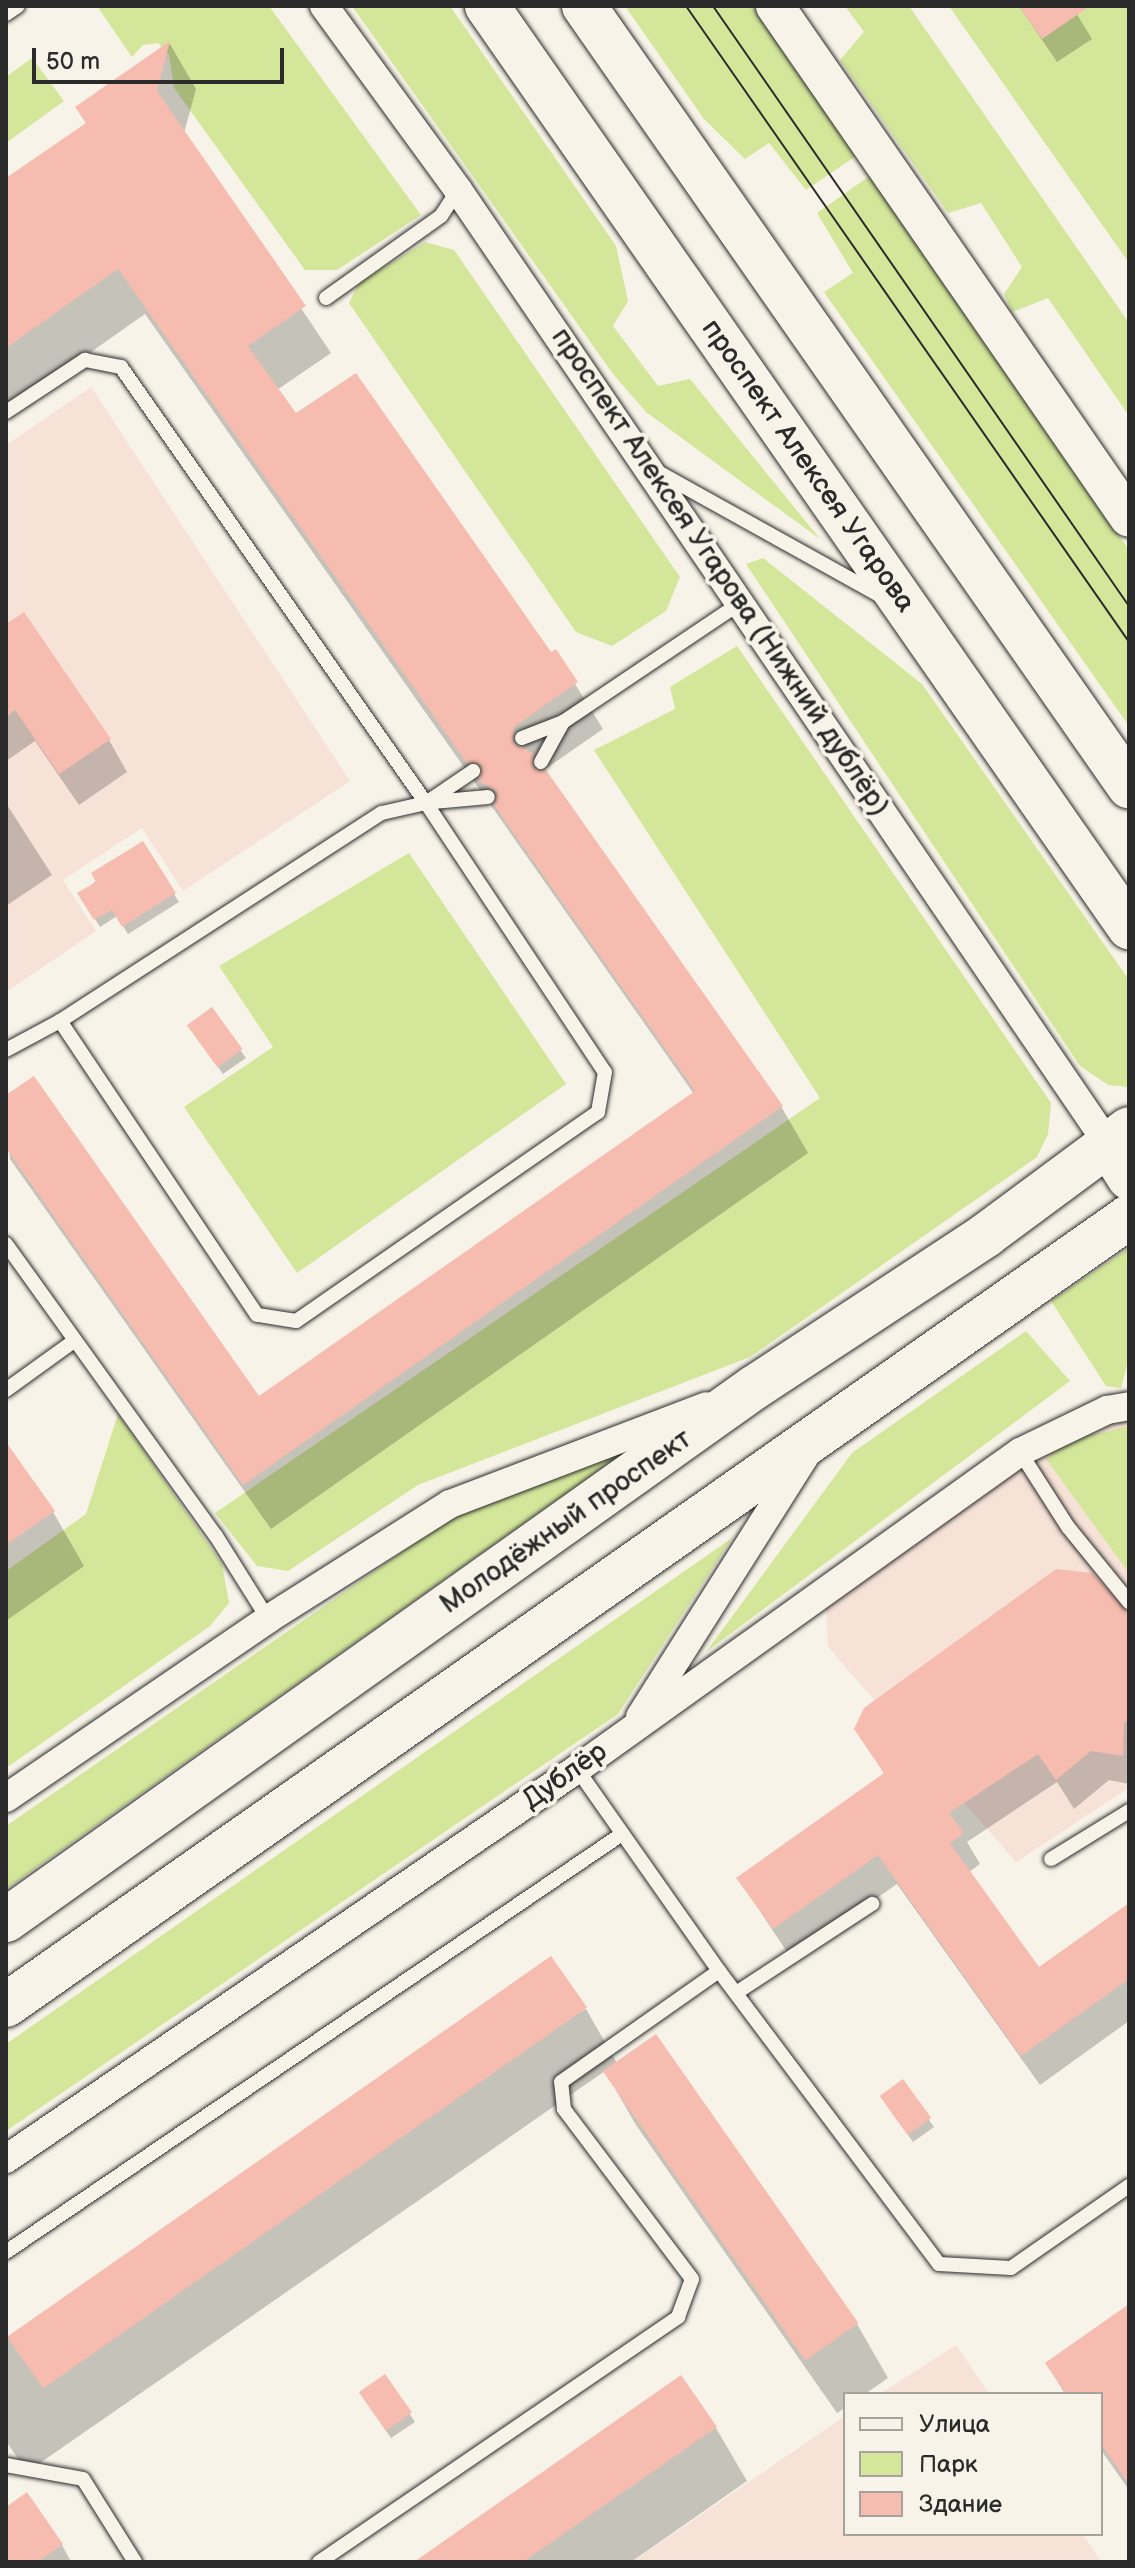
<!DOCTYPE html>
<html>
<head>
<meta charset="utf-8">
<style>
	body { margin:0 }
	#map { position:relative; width:1135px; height:2568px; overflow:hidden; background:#f7f3e8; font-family:"Balsamiq Sans",sans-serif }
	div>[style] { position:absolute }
	.built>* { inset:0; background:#f7e2d7 }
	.green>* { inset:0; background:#d3e69a }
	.shadow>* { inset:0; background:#0003 }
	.building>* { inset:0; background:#f6bcaf; transform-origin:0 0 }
	.roads { filter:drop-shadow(0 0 2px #2b2b2b) drop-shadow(0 0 2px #2b2b2b) }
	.lane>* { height:14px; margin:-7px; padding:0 7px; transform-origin:7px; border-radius:7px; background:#f7f3e8 }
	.street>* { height:28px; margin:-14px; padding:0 14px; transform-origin:14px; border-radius:14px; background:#f7f3e8 }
	.secondary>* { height:38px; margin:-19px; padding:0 19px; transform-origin:19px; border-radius:19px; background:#f7f3e8 }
	.primary>* { height:44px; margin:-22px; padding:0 22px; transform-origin:22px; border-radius:22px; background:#f7f3e8 }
	.tram>* { height:2px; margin:-1px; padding:0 1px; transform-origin:1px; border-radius:1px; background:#2b2b2b }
	span { translate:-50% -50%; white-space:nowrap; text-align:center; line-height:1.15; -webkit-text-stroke:8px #f7f3e8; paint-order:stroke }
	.street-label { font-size:28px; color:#2b2b2b }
	.frame { position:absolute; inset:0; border:8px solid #2b2b2b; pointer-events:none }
	.legend { position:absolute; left:843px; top:2392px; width:260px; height:144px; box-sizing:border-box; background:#f7f3e8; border:2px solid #a5a39c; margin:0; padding:10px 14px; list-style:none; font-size:24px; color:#2b2b2b }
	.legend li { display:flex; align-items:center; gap:16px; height:40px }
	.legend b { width:40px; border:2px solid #a5a39c }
	.scale { position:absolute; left:32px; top:48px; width:252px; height:36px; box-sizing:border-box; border:4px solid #2b2b2b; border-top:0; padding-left:10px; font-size:24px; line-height:28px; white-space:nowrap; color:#2b2b2b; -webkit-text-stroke:6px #f7f3e8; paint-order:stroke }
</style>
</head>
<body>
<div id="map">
	<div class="built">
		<div style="clip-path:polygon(91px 387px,350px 781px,183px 891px,142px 828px,63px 880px,96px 931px,6px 992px,6px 445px)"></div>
		<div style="clip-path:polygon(1129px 1416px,1129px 1788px,1016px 1862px,828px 1647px,826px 1604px,1044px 1447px)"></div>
		<div style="clip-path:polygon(956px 2345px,989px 2394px,880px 2394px)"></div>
		<div style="clip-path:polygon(845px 2416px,845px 2534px,1083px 2534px,1101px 2562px,632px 2562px)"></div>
	</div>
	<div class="green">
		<div style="clip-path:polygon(97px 6px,269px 6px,421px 215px,337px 270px,305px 270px,174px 88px,169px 55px,158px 43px,143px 45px,132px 57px)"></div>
		<div style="clip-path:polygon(352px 6px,450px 6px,616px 246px,628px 301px,613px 326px,658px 386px,690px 379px,820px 539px,646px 412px,613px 374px)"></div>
		<div style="clip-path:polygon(625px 6px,752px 6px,856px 156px,806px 190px,769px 143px,745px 159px,704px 119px)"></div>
		<div style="clip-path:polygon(845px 6px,909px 6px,1129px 323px,1129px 416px,1048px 298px,1012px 312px,1004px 294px,1022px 267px,981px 203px,948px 213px,840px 60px,864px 32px)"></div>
		<div style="clip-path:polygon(949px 6px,1129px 6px,1129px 263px)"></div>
		<div style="clip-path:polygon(32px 58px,64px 101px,6px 143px,6px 77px)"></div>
		<div style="clip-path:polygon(871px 175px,1129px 550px,1129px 726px,824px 292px,853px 273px,817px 213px)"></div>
		<div style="clip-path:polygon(425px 242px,454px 250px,680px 577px,666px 611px,612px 646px,576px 632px,349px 303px,359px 283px)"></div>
		<div style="clip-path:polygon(763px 558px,922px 684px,1129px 980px,1129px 1087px,1108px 1085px,1080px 1066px,746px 564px)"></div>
		<div style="clip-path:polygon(737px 646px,1051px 1103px,1048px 1134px,1037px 1157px,750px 1357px,418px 1485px,288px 1571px,257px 1566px,215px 1513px,820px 1098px,594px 750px,675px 709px,670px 687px)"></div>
		<div style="clip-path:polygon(409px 853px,566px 1084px,297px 1273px,184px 1107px,273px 1047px,219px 966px)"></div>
		<div style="clip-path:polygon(1129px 1248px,1129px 1358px,1121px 1388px,1106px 1386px,1051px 1301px)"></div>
		<div style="clip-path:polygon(1026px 1331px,1070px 1381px,706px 1652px,852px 1453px)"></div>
		<div style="clip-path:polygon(118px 1414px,222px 1564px,229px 1603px,210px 1626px,6px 1768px,6px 1571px,86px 1514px)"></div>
		<div style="clip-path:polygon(1129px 1426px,1129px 1573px,1046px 1459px,1071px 1440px)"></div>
		<div style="clip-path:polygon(637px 1443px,6px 1889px,6px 1826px,456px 1515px)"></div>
		<div style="clip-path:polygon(732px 1538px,618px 1714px,6px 2131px,6px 2044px)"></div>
	</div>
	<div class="shadow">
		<div style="clip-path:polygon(1019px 6px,1072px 6px,1092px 39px,1057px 62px)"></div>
		<div style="clip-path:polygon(170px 44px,196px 89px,184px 133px,331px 353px,277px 390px,295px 416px,550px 655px,555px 652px,603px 729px,544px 770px,782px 1108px,808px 1153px,271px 1529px,10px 1159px,6px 1097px,259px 1399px,694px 1094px,145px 314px,6px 412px,6px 181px,87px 125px,77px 108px)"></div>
		<div style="clip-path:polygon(6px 626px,109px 740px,127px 772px,79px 805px,35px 741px,6px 761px)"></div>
		<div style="clip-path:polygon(6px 803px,52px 875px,6px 906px)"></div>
		<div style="clip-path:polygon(142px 844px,179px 902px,128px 934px,117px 916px,100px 927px,80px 894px)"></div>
		<div style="clip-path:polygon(212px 1010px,246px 1058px,223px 1074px,194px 1033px)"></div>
		<div style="clip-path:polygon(6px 1455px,53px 1512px,84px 1566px,6px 1621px)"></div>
		<div style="clip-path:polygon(1129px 1613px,1129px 1784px,1109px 1780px,1074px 1809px,1057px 1782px,967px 1842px,980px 1864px,969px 1872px,1038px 1970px,1129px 1906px,1129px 2021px,1040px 2085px,897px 1884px,791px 1958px,738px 1878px,885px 1775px,856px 1729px)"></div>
		<div style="clip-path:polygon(586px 2009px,617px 2063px,655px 2037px,857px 2324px,888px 2378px,865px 2394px,845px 2394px,845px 2408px,837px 2413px,636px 2125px,605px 2071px,27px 2472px,6px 2441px,6px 2338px)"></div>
		<div style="clip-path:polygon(902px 2082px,934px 2127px,913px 2142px,886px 2104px)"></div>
		<div style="clip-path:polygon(1129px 2307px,1129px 2490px,1101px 2450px,1101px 2394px,1065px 2394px,1047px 2364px)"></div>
		<div style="clip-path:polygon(385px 2376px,415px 2422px,391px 2438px,365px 2400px)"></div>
		<div style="clip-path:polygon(716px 2428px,747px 2481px,631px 2562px,417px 2562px)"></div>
		<div style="clip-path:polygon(27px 2495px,62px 2545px,71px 2562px,6px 2562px,6px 2509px)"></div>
	</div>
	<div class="building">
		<div style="clip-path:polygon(1019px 6px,1090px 6px,1042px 39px)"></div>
		<div style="clip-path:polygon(170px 41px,157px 91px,306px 306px,248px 346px,296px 413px,356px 373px,551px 652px,556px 649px,578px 682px,514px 727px,513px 742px,534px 754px,533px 768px,546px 770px,783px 1106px,243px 1485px,6px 1148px,6px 1095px,34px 1076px,259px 1396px,695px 1091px,494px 805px,497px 792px,478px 780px,481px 765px,467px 763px,118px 269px,6px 348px,6px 178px,86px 123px,75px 107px)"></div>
		<div style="clip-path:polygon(24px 612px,111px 739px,59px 774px,15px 710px,6px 717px,6px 624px)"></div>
		<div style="clip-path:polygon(143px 841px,176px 893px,122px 927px,112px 910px,94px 920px,77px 893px,96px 882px,91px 873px)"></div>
		<div style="left:212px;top:1007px;width:52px;height:31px;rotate:54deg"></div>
		<div style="clip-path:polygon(6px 1442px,55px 1511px,6px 1545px)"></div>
		<div style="clip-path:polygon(1056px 1569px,1092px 1573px,1129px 1612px,1129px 1719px,1124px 1723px,1123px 1756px,1091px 1751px,1056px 1780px,1038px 1754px,949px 1813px,964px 1833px,950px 1843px,1039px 1967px,1129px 1903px,1129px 1979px,1021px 2056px,878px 1855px,773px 1929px,736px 1878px,884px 1773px,854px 1729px,864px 1708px)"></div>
		<div style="left:551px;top:1956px;width:63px;height:664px;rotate:55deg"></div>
		<div style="left:656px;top:2034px;width:353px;height:65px;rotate:55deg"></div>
		<div style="left:903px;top:2079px;width:48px;height:29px;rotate:54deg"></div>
		<div style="clip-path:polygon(1129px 2304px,1129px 2484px,1101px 2444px,1101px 2394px,1066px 2394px,1045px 2363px)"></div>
		<div style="left:385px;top:2374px;width:47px;height:32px;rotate:55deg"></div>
		<div style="clip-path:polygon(681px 2375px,717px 2427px,523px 2562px,414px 2562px)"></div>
		<div style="clip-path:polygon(27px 2492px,63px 2544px,38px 2562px,6px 2562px,6px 2507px)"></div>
	</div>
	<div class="roads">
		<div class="lane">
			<div style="left:6px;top:14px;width:14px;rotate:-34deg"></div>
			<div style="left:326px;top:298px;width:141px;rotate:-35.5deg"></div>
			<div style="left:441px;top:216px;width:31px;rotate:-57deg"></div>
			<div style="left:6px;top:412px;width:95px;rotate:-33.4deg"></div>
			<div style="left:85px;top:360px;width:37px;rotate:11deg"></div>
			<div style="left:121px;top:367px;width:532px;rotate:55.03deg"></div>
			<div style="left:426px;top:803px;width:323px;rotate:56.4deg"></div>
			<div style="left:605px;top:1072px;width:41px;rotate:99.9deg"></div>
			<div style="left:598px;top:1112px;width:367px;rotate:145.3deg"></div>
			<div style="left:296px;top:1321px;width:39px;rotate:-171deg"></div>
			<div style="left:257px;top:1315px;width:354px;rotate:-123.8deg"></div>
			<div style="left:658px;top:472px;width:255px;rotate:29.1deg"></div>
			<div style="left:522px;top:738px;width:44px;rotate:-21.3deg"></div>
			<div style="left:563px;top:722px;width:213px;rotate:-33.9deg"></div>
			<div style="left:541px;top:762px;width:46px;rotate:-61.2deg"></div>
			<div style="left:433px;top:802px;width:55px;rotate:-5.2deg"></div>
			<div style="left:6px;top:1050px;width:61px;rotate:-28.2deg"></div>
			<div style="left:60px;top:1021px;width:383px;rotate:-32.9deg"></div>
			<div style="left:382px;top:813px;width:45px;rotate:-12.8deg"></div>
			<div style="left:426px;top:803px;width:57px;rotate:-34.2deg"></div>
			<div style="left:6px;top:1244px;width:360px;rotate:54.3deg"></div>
			<div style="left:216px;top:1536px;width:98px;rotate:57.9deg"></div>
			<div style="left:6px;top:1390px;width:84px;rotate:-35.8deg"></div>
			<div style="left:1020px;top:1452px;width:89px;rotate:57.4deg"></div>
			<div style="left:1068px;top:1527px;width:97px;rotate:50.9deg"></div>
			<div style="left:577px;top:1769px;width:247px;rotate:54.9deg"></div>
			<div style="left:719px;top:1971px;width:366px;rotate:53.1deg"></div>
			<div style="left:939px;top:2264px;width:72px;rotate:3.2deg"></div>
			<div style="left:1011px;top:2268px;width:144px;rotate:-34.8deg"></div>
			<div style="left:1051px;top:1859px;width:92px;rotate:-31.6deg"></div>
			<div style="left:736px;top:1993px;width:163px;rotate:-33.2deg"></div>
			<div style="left:6px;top:2252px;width:744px;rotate:-34.16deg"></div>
			<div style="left:6px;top:2465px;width:78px;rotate:10.3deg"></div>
			<div style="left:83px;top:2479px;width:98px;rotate:57.9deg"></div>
			<div style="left:319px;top:2562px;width:435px;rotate:-34.3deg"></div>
			<div style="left:678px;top:2317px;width:40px;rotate:-69.8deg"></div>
			<div style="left:692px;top:2279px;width:213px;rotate:-127deg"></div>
			<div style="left:564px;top:2109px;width:27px;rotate:-96deg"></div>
			<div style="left:561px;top:2082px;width:193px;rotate:-35.1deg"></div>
		</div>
		<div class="street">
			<div style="left:324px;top:6px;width:228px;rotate:53.9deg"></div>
			<div style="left:458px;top:190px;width:1154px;rotate:55.73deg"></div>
			<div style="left:640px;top:1717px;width:315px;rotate:-57.7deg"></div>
			<div style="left:6px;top:1798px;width:317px;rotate:-34.3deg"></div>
			<div style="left:268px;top:1619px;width:215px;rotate:-32.3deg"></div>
			<div style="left:450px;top:1504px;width:274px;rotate:-20.9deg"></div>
			<div style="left:6px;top:2159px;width:691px;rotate:-34.33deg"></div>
			<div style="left:577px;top:1769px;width:545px;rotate:-35.59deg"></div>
			<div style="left:1020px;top:1452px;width:97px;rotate:-25.8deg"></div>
			<div style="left:1107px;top:1410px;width:22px;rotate:-10deg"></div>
		</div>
		<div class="secondary">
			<div style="left:775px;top:6px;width:622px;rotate:55.34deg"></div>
		</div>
		<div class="primary">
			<div style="left:487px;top:6px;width:1123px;rotate:55.12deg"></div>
			<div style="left:584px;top:6px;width:952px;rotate:55.06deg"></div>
			<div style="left:1108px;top:1144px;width:40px;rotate:58deg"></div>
			<div style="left:6px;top:1920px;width:919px;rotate:-35.44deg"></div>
			<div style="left:755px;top:1387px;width:277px;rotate:-33.3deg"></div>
			<div style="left:986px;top:1235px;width:178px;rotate:-36.5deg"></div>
			<div style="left:6px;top:2005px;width:1372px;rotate:-35.06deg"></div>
		</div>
	</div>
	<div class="tram">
		<div style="left:686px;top:6px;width:775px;rotate:55.14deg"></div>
		<div style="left:713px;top:6px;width:730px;rotate:55.27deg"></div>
	</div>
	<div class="street-label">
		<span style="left:808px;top:466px;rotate:55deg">проспект Алексея Угарова</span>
		<span style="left:720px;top:572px;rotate:56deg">проспект Алексея Угарова (Нижний дублёр)</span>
		<span style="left:566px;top:1522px;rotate:-35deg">Молодёжный проспект</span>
		<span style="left:565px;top:1776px;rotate:-35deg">Дублёр</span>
	</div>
	<div class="frame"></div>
	<ul class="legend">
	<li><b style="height:10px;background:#f7f3e8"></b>Улица</li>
	<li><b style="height:22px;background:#d3e69a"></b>Парк</li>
	<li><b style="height:22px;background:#f6bcaf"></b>Здание</li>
	</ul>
	<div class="scale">50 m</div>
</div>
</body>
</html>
